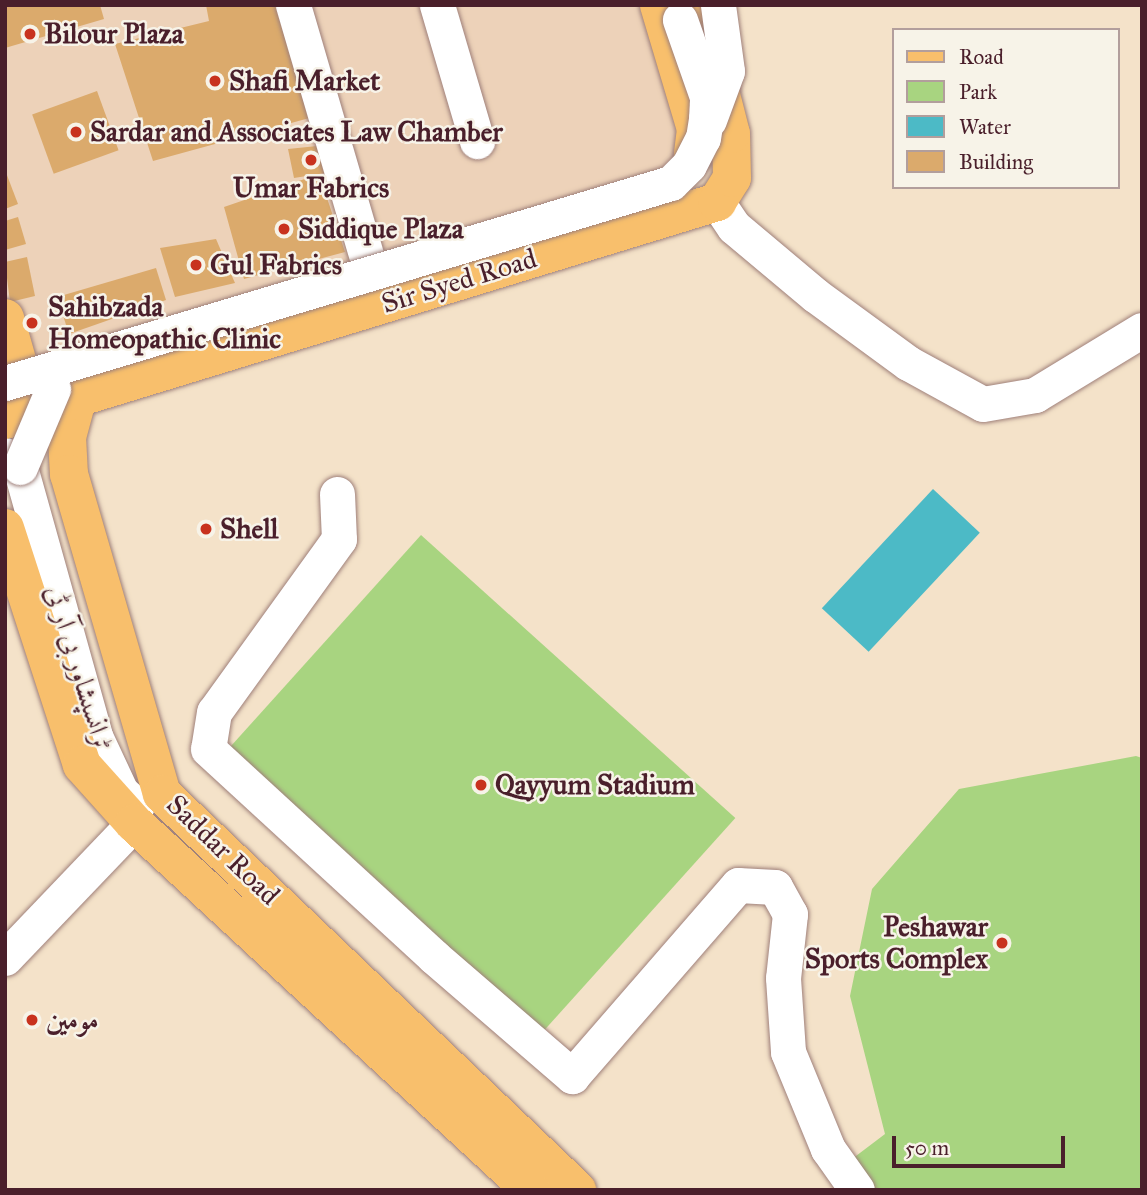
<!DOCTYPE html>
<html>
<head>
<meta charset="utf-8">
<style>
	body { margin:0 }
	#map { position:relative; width:1147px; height:1195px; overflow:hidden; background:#f4e2c9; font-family:"IM FELL Great Primer",Amiri,serif }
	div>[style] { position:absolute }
	.built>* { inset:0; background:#edd2b9 }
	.green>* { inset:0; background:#a8d480; transform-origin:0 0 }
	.water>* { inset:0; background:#4cbac6; transform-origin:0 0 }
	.building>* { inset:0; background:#dbaa6c; transform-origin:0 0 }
	.roads { filter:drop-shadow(0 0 2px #9f807a) drop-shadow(0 0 2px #9f807a) }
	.minor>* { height:35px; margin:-17.5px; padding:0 17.5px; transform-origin:17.5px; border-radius:17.5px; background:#fff }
	.major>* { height:38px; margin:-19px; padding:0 19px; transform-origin:19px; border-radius:19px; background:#f8bf6c }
	.bridges { filter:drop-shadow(0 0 2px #9f807a) drop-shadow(0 0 2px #9f807a) }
	.minor-bridge>* { height:35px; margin:-17.5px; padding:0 17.5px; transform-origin:17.5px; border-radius:17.5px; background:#fff }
	.dots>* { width:19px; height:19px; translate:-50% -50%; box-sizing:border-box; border:4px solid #f7f3e8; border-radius:50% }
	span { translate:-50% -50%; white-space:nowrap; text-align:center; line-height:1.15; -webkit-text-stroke:5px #f7f3e8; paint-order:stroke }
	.poi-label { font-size:28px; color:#4a1f2b; font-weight:700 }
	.left { translate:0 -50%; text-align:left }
	.right { translate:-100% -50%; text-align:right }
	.street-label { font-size:28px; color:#4a1f2b }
	.frame { position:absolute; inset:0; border:7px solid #4a1f2b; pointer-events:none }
	.legend { position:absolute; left:892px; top:28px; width:228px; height:161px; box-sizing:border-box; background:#f7f3e8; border:2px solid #b29e9c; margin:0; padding:9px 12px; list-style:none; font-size:21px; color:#4a1f2b }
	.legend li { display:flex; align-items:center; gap:14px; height:35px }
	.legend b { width:35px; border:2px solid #b29e9c }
	.scale { position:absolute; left:892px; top:1136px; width:173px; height:32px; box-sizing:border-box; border:4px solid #4a1f2b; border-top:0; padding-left:9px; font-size:21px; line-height:24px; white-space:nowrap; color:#4a1f2b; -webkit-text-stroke:5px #f7f3e8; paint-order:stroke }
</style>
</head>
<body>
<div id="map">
	<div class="built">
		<div style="clip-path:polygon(5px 5px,659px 5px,696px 129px,682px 171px,19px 367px,5px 321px)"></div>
	</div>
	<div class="green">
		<div style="left:421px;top:535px;width:423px;height:291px;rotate:42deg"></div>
		<div style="clip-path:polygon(1136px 756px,1142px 758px,1142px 1190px,876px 1190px,852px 1159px,885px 1134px,850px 996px,872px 889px,959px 789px)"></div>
	</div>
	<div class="water">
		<div style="left:933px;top:489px;width:64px;height:163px;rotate:43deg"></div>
	</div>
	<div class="building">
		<div style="clip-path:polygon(5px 5px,100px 5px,104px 19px,5px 48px)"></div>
		<div style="clip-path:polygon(206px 5px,282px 5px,313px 117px,153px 161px,115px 44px,209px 21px)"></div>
		<div style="left:97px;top:91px;width:63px;height:69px;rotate:70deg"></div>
		<div style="clip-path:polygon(327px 145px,334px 171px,319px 174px,345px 252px,244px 279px,224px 207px,319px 174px,294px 178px,288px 149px)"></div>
		<div style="clip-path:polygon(5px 170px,18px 204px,5px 209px)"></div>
		<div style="clip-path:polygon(18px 217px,26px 244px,5px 250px,5px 221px)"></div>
		<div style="clip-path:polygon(216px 239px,235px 283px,175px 297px,160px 248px)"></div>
		<div style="clip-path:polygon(27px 257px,35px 296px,10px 302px,5px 262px)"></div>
		<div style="clip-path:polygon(156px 268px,166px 300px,69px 334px,57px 297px)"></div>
	</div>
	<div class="roads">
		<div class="minor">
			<div style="left:293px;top:5px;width:275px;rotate:73.7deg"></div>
			<div style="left:437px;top:5px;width:142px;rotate:73.6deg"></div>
			<div style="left:717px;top:202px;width:30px;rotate:56deg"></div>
			<div style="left:734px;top:227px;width:106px;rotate:40deg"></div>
			<div style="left:815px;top:295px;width:115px;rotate:36.2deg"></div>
			<div style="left:908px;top:363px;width:85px;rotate:28.7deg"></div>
			<div style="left:983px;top:404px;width:53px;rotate:-9.8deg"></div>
			<div style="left:1035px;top:395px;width:125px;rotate:-31.3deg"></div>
			<div style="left:5px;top:455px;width:19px;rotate:39deg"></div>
			<div style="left:20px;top:467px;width:279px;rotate:74.4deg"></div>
			<div style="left:95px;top:736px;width:62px;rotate:65.1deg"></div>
			<div style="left:121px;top:792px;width:21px;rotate:41deg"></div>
			<div style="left:337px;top:494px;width:45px;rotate:87.5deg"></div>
			<div style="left:339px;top:539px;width:213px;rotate:125.8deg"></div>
			<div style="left:214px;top:712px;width:37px;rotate:99deg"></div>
			<div style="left:208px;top:749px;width:306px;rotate:42.6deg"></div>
			<div style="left:433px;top:956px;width:184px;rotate:40.8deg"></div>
			<div style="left:572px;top:1076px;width:253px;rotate:-49deg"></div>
			<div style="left:738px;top:885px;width:37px;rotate:3deg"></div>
			<div style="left:775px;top:887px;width:31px;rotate:61deg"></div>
			<div style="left:790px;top:914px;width:64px;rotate:96.2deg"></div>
			<div style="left:783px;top:978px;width:74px;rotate:86.1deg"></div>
			<div style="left:788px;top:1052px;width:105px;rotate:67.6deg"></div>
			<div style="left:828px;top:1149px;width:50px;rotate:54.7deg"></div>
			<div style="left:5px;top:958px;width:187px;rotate:-46.3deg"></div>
		</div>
		<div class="major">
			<div style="left:659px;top:5px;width:129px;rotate:73.4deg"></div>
			<div style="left:696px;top:129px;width:26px;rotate:97deg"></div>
			<div style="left:5px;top:318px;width:51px;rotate:74.1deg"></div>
			<div style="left:77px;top:400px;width:38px;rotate:105deg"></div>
			<div style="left:67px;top:437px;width:37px;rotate:87deg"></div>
			<div style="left:69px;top:474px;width:333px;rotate:73.8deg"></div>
			<div style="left:162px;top:794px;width:574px;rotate:43.66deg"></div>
			<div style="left:5px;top:420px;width:745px;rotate:-17.02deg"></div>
			<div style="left:717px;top:202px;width:28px;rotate:-58deg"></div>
			<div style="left:732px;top:178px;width:44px;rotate:-91.3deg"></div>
			<div style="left:731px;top:134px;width:133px;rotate:-104.3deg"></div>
			<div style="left:5px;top:528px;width:249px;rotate:72deg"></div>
			<div style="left:82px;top:765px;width:78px;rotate:48.1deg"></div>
			<div style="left:134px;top:823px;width:541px;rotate:42.75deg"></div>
		</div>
	</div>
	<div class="bridges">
		<div class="minor-bridge">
			<div style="left:709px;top:120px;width:52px;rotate:-69.8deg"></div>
			<div style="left:727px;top:71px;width:67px;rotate:-97.8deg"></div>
			<div style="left:5px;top:383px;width:695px;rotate:-16.72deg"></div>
			<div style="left:671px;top:183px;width:25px;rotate:-45deg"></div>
			<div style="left:689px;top:165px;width:30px;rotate:-63deg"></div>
			<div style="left:703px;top:138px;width:19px;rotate:-81deg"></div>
			<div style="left:706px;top:119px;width:22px;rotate:-87deg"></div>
			<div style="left:707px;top:97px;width:82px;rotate:-109.3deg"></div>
			<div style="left:20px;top:467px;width:85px;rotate:-67.1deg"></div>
		</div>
	</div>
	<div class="dots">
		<div style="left:30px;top:34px;background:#c8321e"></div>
		<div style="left:215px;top:81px;background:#c8321e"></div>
		<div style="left:76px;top:132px;background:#c8321e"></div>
		<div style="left:311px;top:160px;background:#c8321e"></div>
		<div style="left:284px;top:229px;background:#c8321e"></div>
		<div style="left:196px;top:265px;background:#c8321e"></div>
		<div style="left:32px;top:323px;background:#c8321e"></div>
		<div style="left:206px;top:529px;background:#c8321e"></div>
		<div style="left:481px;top:785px;background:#c8321e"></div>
		<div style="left:1002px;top:943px;background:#c8321e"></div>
		<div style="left:32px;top:1020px;background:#c8321e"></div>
	</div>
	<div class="poi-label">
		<span class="left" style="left:44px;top:34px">Bilour Plaza</span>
		<span class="left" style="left:229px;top:81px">Shafi Market</span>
		<span class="left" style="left:90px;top:132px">Sardar and Associates Law Chamber</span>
		<span style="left:311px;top:188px">Umar Fabrics</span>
		<span class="left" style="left:298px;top:229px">Siddique Plaza</span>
		<span class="left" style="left:210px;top:265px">Gul Fabrics</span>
		<span class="left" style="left:48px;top:323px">Sahibzada<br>Homeopathic Clinic</span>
		<span class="left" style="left:220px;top:529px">Shell</span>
		<span class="left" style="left:495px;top:785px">Qayyum Stadium</span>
		<span class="right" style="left:988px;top:943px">Peshawar<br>Sports Complex</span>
		<span class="left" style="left:46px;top:1020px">مومین</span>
	</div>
	<div class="street-label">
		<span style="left:459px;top:281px;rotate:-17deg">Sir Syed Road</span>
		<span style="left:79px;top:668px;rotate:73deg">ٹرانسپشاور بی آر ٹی</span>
		<span style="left:223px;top:850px;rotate:44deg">Saddar Road</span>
	</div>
	<div class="frame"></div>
	<ul class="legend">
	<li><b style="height:9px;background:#f8bf6c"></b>Road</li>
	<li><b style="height:19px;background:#a8d480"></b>Park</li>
	<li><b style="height:19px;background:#4cbac6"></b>Water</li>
	<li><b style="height:19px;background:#dbaa6c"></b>Building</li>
	</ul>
	<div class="scale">50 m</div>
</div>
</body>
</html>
